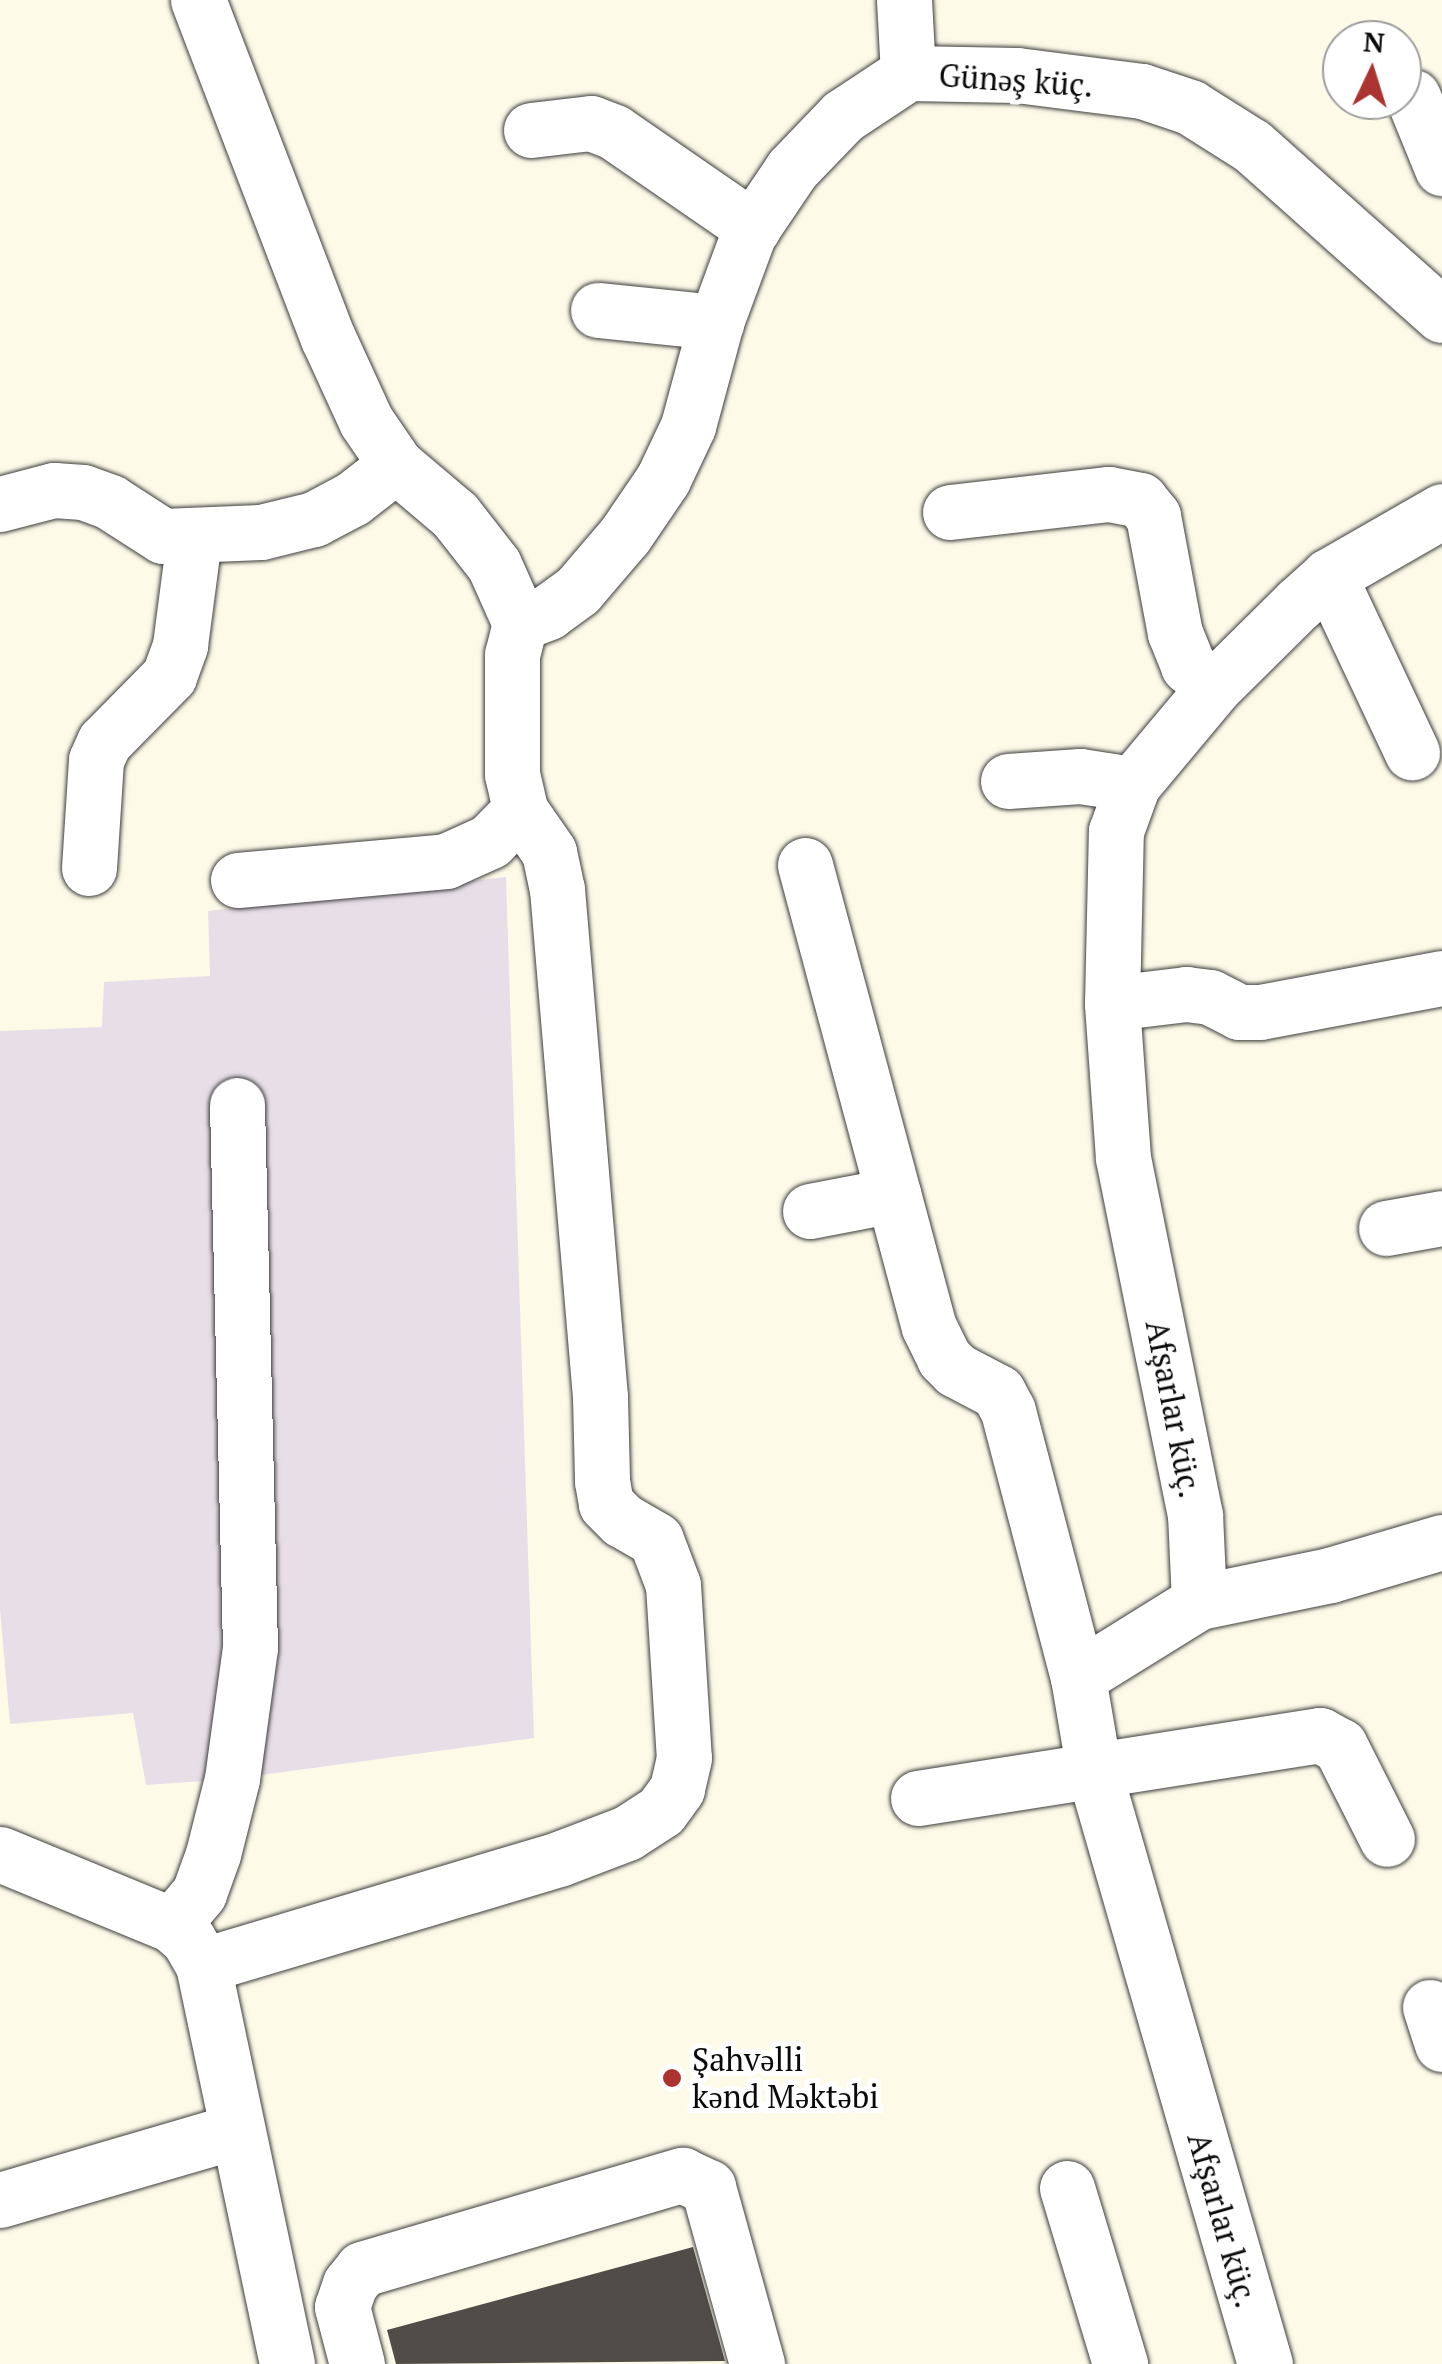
<!DOCTYPE html>
<html>
<head>
<meta charset="utf-8">
<style>
	body { margin:0 }
	#map { position:relative; width:1442px; height:2364px; overflow:hidden; background:#fdfbe8; font-family:"PT Serif",serif }
	div>[style] { position:absolute }
	.industrial>* { inset:0; background:#e8dee8 }
	.building>* { inset:0; background:#514c47 }
	.roads { filter:drop-shadow(0 0 2px #3d3d3d) drop-shadow(0 0 2px #3d3d3d) }
	.minor>* { height:55px; margin:-27.5px; padding:0 27.5px; transform-origin:27.5px; border-radius:27.5px; background:#fff }
	.dots>* { width:28px; height:28px; translate:-50% -50%; box-sizing:border-box; border:5px solid #fff; border-radius:50% }
	span { translate:-50% -50%; white-space:nowrap; text-align:center; line-height:1.15; -webkit-text-stroke:10px #fff; paint-order:stroke }
	.street-label { font-size:32px; color:#0a0a0a }
	.poi-label { font-size:32px; color:#0a0a0a }
	.left { translate:0 -50%; text-align:left }
	.north { position:absolute; left:1322px; top:20px; width:100px; height:100px; box-sizing:border-box; background:#fff; border:2px solid #9d9d9d; border-radius:50%; rotate:4deg; font-size:28px; font-weight:700; line-height:40px; text-align:center; color:#0a0a0a }
	.north::after { content:''; display:block; margin:auto; width:35px; height:45px; background:#ab3430; clip-path:polygon(50% 0,100% 100%,50% 72%,0 100%) }
</style>
</head>
<body>
<div id="map">
	<div class="industrial">
		<div style="clip-path:polygon(506px 877px,534px 1738px,232px 1779px,146px 1785px,133px 1713px,10px 1724px,0 1609px,0 1031px,102px 1027px,104px 982px,210px 976px,208px 911px)"></div>
	</div>
	<div class="building">
		<div style="clip-path:polygon(693px 2247px,725px 2361px,396px 2364px,387px 2330px)"></div>
	</div>
	<div class="roads">
		<div class="minor">
			<div style="left:198px;top:0;width:362px;rotate:69deg"></div>
			<div style="left:328px;top:338px;width:91px;rotate:65.4deg"></div>
			<div style="left:366px;top:421px;width:53px;rotate:55.7deg"></div>
			<div style="left:396px;top:465px;width:77px;rotate:40.3deg"></div>
			<div style="left:455px;top:515px;width:63px;rotate:52deg"></div>
			<div style="left:494px;top:565px;width:64px;rotate:65.9deg"></div>
			<div style="left:520px;top:623px;width:32px;rotate:104deg"></div>
			<div style="left:512px;top:654px;width:120px;rotate:90deg"></div>
			<div style="left:512px;top:774px;width:37px;rotate:77deg"></div>
			<div style="left:520px;top:810px;width:51px;rotate:55.4deg"></div>
			<div style="left:549px;top:852px;width:38px;rotate:78deg"></div>
			<div style="left:557px;top:889px;width:510px;rotate:85.16deg"></div>
			<div style="left:600px;top:1397px;width:84px;rotate:88.6deg"></div>
			<div style="left:602px;top:1481px;width:23px;rotate:80deg"></div>
			<div style="left:606px;top:1504px;width:23px;rotate:45deg"></div>
			<div style="left:622px;top:1520px;width:39px;rotate:30deg"></div>
			<div style="left:656px;top:1540px;width:48px;rotate:69.3deg"></div>
			<div style="left:673px;top:1585px;width:173px;rotate:86.4deg"></div>
			<div style="left:684px;top:1758px;width:32px;rotate:103deg"></div>
			<div style="left:677px;top:1789px;width:27px;rotate:126deg"></div>
			<div style="left:661px;top:1811px;width:40px;rotate:147.1deg"></div>
			<div style="left:627px;top:1833px;width:73px;rotate:159.1deg"></div>
			<div style="left:559px;top:1859px;width:371px;rotate:163.4deg"></div>
			<div style="left:904px;top:0;width:73px;rotate:86.9deg"></div>
			<div style="left:1413px;top:97px;width:77px;rotate:67.8deg"></div>
			<div style="left:531px;top:130px;width:60px;rotate:-6.7deg"></div>
			<div style="left:591px;top:123px;width:25px;rotate:21deg"></div>
			<div style="left:614px;top:132px;width:169px;rotate:34.6deg"></div>
			<div style="left:598px;top:310px;width:119px;rotate:5.8deg"></div>
			<div style="left:0;top:504px;width:56px;rotate:-14.5deg"></div>
			<div style="left:54px;top:490px;width:29px;rotate:4deg"></div>
			<div style="left:83px;top:492px;width:29px;rotate:20deg"></div>
			<div style="left:110px;top:502px;width:63px;rotate:32.7deg"></div>
			<div style="left:163px;top:536px;width:98px;rotate:-2.3deg"></div>
			<div style="left:261px;top:532px;width:55px;rotate:-13.8deg"></div>
			<div style="left:314px;top:519px;width:43px;rotate:-27.8deg"></div>
			<div style="left:352px;top:499px;width:56px;rotate:-37.7deg"></div>
			<div style="left:950px;top:512px;width:160px;rotate:-6.5deg"></div>
			<div style="left:1109px;top:494px;width:32px;rotate:11deg"></div>
			<div style="left:1140px;top:500px;width:21px;rotate:51deg"></div>
			<div style="left:1153px;top:516px;width:119px;rotate:79.4deg"></div>
			<div style="left:1175px;top:633px;width:35px;rotate:68deg"></div>
			<div style="left:1188px;top:666px;width:33px;rotate:39deg"></div>
			<div style="left:1329px;top:576px;width:195px;rotate:64.8deg"></div>
			<div style="left:520px;top:623px;width:30px;rotate:-21deg"></div>
			<div style="left:548px;top:612px;width:37px;rotate:-36deg"></div>
			<div style="left:578px;top:590px;width:72px;rotate:-49.5deg"></div>
			<div style="left:625px;top:535px;width:68px;rotate:-55.8deg"></div>
			<div style="left:663px;top:479px;width:59px;rotate:-64.7deg"></div>
			<div style="left:688px;top:426px;width:108px;rotate:-74.9deg"></div>
			<div style="left:716px;top:322px;width:95px;rotate:-69.7deg"></div>
			<div style="left:749px;top:233px;width:77px;rotate:-56.1deg"></div>
			<div style="left:792px;top:169px;width:74px;rotate:-46.1deg"></div>
			<div style="left:843px;top:116px;width:78px;rotate:-33.5deg"></div>
			<div style="left:908px;top:73px;width:109px;rotate:1.1deg"></div>
			<div style="left:1017px;top:75px;width:126px;rotate:7.3deg"></div>
			<div style="left:1142px;top:91px;width:51px;rotate:18.4deg"></div>
			<div style="left:1190px;top:107px;width:73px;rotate:32.2deg"></div>
			<div style="left:1252px;top:146px;width:254px;rotate:41.7deg"></div>
			<div style="left:1008px;top:781px;width:72px;rotate:-4deg"></div>
			<div style="left:1080px;top:776px;width:54px;rotate:8.6deg"></div>
			<div style="left:805px;top:865px;width:478px;rotate:75deg"></div>
			<div style="left:929px;top:1327px;width:34px;rotate:64deg"></div>
			<div style="left:944px;top:1358px;width:17px;rotate:45deg"></div>
			<div style="left:956px;top:1370px;width:47px;rotate:27.6deg"></div>
			<div style="left:998px;top:1392px;width:21px;rotate:62deg"></div>
			<div style="left:1008px;top:1411px;width:275px;rotate:75.3deg"></div>
			<div style="left:89px;top:868px;width:108px;rotate:-86.3deg"></div>
			<div style="left:96px;top:760px;width:20px;rotate:-66deg"></div>
			<div style="left:104px;top:742px;width:93px;rotate:-45.4deg"></div>
			<div style="left:169px;top:676px;width:33px;rotate:-70deg"></div>
			<div style="left:180px;top:645px;width:108px;rotate:-82.5deg"></div>
			<div style="left:238px;top:880px;width:209px;rotate:-5.2deg"></div>
			<div style="left:446px;top:861px;width:48px;rotate:-24.4deg"></div>
			<div style="left:490px;top:841px;width:43px;rotate:-45.9deg"></div>
			<div style="left:1112px;top:1003px;width:75px;rotate:-6.9deg"></div>
			<div style="left:1186px;top:994px;width:24px;rotate:7deg"></div>
			<div style="left:1210px;top:997px;width:33px;rotate:27deg"></div>
			<div style="left:1239px;top:1012px;width:21px"></div>
			<div style="left:1260px;top:1012px;width:185px;rotate:-10.6deg"></div>
			<div style="left:810px;top:1211px;width:85px;rotate:-10.9deg"></div>
			<div style="left:1386px;top:1228px;width:57px;rotate:-10.1deg"></div>
			<div style="left:1199px;top:1602px;width:134px;rotate:-11.6deg"></div>
			<div style="left:1330px;top:1575px;width:117px;rotate:-16.4deg"></div>
			<div style="left:918px;top:1798px;width:407px;rotate:-8.9deg"></div>
			<div style="left:1320px;top:1735px;width:23px;rotate:29deg"></div>
			<div style="left:1340px;top:1746px;width:104px;rotate:63.2deg"></div>
			<div style="left:0;top:1854px;width:186px;rotate:22.4deg"></div>
			<div style="left:172px;top:1925px;width:21px;rotate:41deg"></div>
			<div style="left:188px;top:1939px;width:30px;rotate:60deg"></div>
			<div style="left:203px;top:1965px;width:408px;rotate:78.1deg"></div>
			<div style="left:172px;top:1925px;width:42px;rotate:-49.8deg"></div>
			<div style="left:199px;top:1893px;width:41px;rotate:-70.3deg"></div>
			<div style="left:213px;top:1854px;width:77px;rotate:-75.8deg"></div>
			<div style="left:232px;top:1779px;width:132px;rotate:-82.2deg"></div>
			<div style="left:250px;top:1648px;width:543px;rotate:-91.37deg"></div>
			<div style="left:1430px;top:2007px;width:39px;rotate:72deg"></div>
			<div style="left:1067px;top:2188px;width:184px;rotate:73.2deg"></div>
			<div style="left:0;top:2200px;width:246px;rotate:-16.3deg"></div>
			<div style="left:357px;top:2364px;width:59px;rotate:-104.7deg"></div>
			<div style="left:342px;top:2307px;width:24px;rotate:-71deg"></div>
			<div style="left:350px;top:2284px;width:19px;rotate:-51deg"></div>
			<div style="left:362px;top:2269px;width:334px;rotate:-16.4deg"></div>
			<div style="left:682px;top:2175px;width:29px;rotate:25deg"></div>
			<div style="left:708px;top:2187px;width:184px;rotate:74.5deg"></div>
			<div style="left:1265px;top:2364px;width:617px;rotate:-106.09deg"></div>
			<div style="left:1094px;top:1771px;width:95px;rotate:-99.7deg"></div>
			<div style="left:1078px;top:1677px;width:142px;rotate:-31.8deg"></div>
			<div style="left:1199px;top:1602px;width:87px;rotate:-92.6deg"></div>
			<div style="left:1195px;top:1515px;width:364px;rotate:-101.4deg"></div>
			<div style="left:1123px;top:1158px;width:155px;rotate:-94.1deg"></div>
			<div style="left:1112px;top:1003px;width:172px;rotate:-88.7deg"></div>
			<div style="left:1116px;top:831px;width:50px;rotate:-70.1deg"></div>
			<div style="left:1133px;top:784px;width:126px;rotate:-50.1deg"></div>
			<div style="left:1214px;top:687px;width:118px;rotate:-44.7deg"></div>
			<div style="left:1298px;top:604px;width:42px;rotate:-42.1deg"></div>
			<div style="left:1329px;top:576px;width:130px;rotate:-29.9deg"></div>
		</div>
	</div>
	<div class="dots">
		<div style="left:672px;top:2078px;background:#ab3430"></div>
	</div>
	<div class="street-label">
		<span style="left:1016px;top:80px;rotate:4deg">Günəş küç.</span>
		<span style="left:1174px;top:1409px;rotate:79deg">Afşarlar küç.</span>
		<span style="left:1223px;top:2220px;rotate:74deg">Afşarlar küç.</span>
	</div>
	<div class="poi-label">
		<span class="left" style="left:692px;top:2078px">Şahvəlli<br>kənd Məktəbi</span>
	</div>
	<div class="north">N</div>
</div>
</body>
</html>
